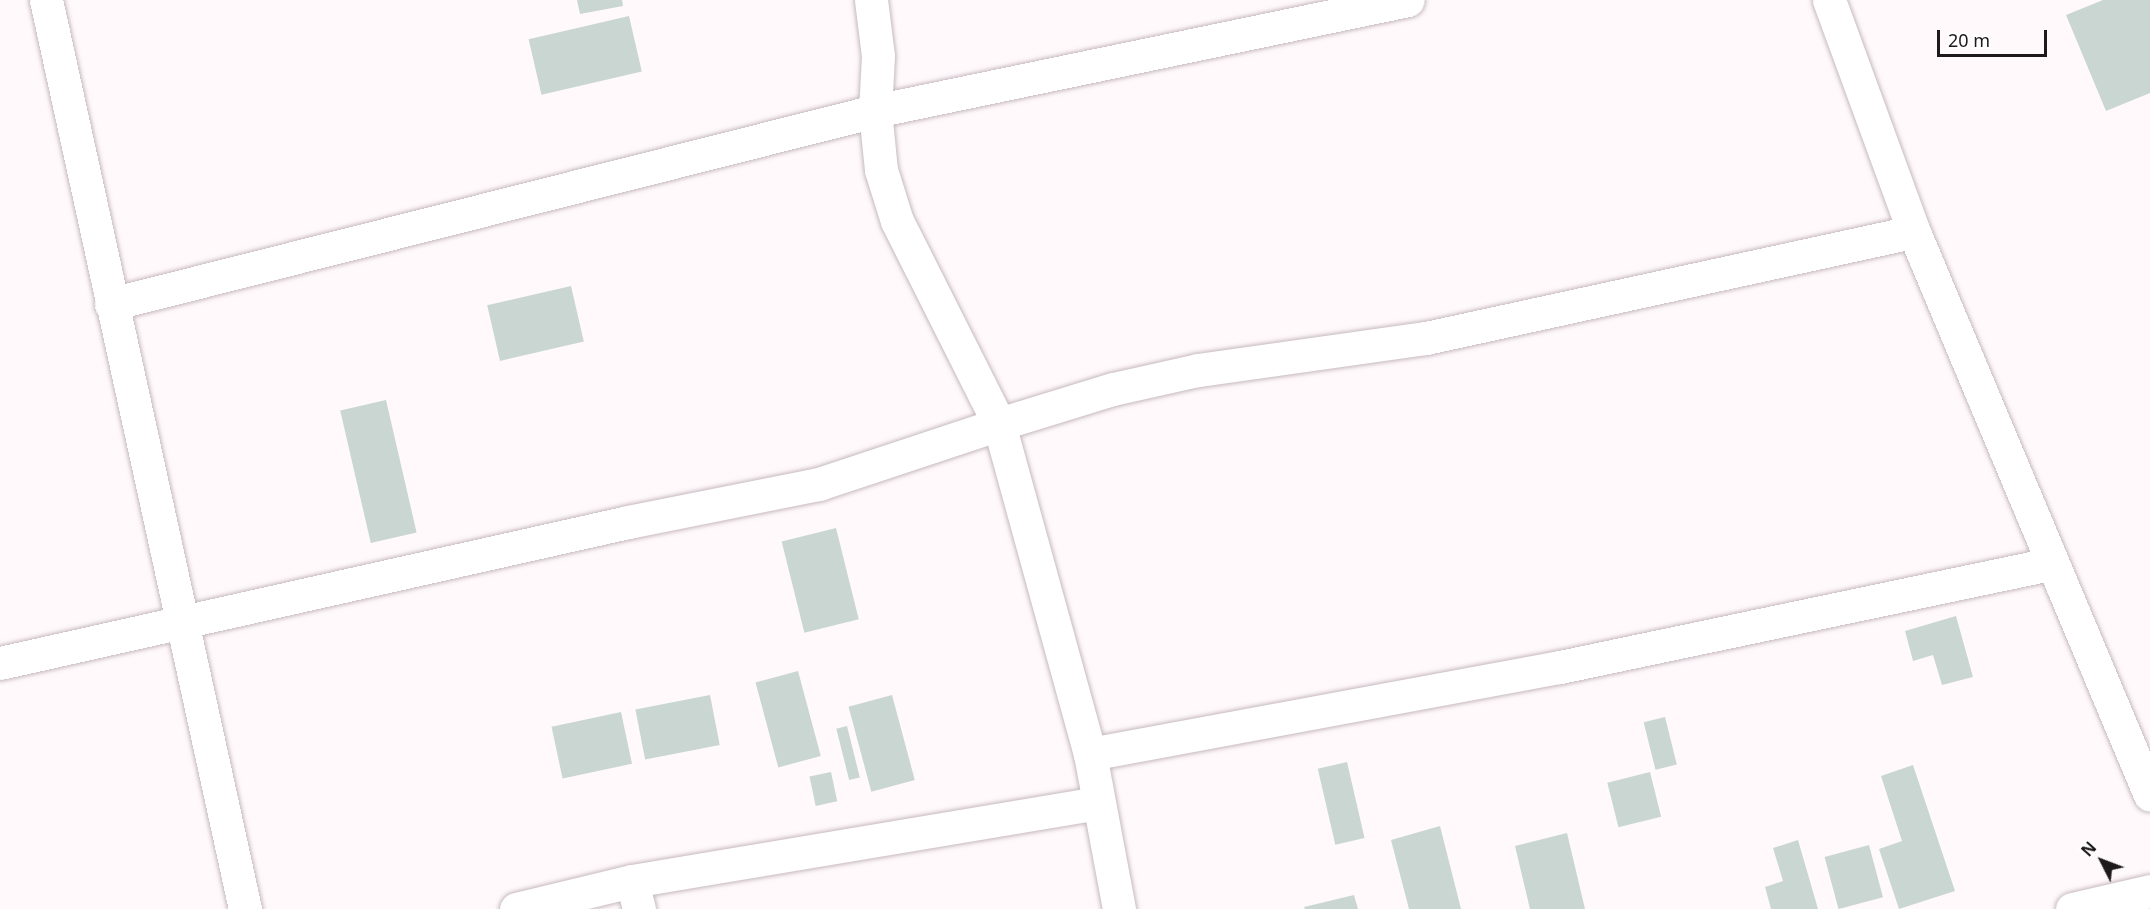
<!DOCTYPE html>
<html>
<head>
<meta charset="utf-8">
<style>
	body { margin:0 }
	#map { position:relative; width:2150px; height:909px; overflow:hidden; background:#fff9fc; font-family:"Noto Sans",sans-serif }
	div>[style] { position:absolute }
	.building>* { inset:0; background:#c9d6d1; transform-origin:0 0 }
	.roads { filter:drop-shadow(0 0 2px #c6b9bf) drop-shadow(0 0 2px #c6b9bf) }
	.street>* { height:33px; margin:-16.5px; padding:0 16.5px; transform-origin:16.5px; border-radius:16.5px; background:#fff }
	span { translate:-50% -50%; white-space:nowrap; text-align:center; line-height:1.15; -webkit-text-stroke:5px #fff; paint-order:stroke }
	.north { position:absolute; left:2072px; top:831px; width:60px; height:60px; -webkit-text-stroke:4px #fff; paint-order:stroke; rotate:312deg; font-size:16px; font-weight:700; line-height:24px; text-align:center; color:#1e1a1c }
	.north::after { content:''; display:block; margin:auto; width:21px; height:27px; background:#1e1a1c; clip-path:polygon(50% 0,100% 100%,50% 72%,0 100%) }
	.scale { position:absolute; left:1937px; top:30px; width:110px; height:27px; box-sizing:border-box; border:3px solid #1e1a1c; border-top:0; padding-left:8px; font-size:18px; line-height:21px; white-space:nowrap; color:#1e1a1c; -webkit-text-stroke:4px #fff; paint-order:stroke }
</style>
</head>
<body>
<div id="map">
	<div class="building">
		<div style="clip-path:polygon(577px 0,622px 0,623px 6px,580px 14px)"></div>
		<div style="clip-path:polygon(2103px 0,2150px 0,2150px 93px,2106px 111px,2066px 15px)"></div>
		<div style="left:629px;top:16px;width:57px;height:103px;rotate:77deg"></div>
		<div style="left:571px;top:286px;width:57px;height:86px;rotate:77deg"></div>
		<div style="left:386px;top:400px;width:136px;height:47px;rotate:77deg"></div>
		<div style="left:836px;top:528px;width:94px;height:56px;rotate:76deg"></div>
		<div style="clip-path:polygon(1956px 616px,1973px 677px,1942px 685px,1933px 655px,1913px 661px,1905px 631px)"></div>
		<div style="left:798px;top:671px;width:88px;height:44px;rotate:75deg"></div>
		<div style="left:710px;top:695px;width:51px;height:76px;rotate:79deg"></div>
		<div style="left:892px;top:695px;width:88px;height:45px;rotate:75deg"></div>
		<div style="left:621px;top:712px;width:53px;height:71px;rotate:78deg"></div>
		<div style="left:1665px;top:717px;width:49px;height:22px;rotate:76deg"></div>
		<div style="left:847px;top:726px;width:53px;height:11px;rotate:76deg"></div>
		<div style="left:1347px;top:762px;width:78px;height:30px;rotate:77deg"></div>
		<div style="clip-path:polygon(1913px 765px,1955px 891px,1899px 909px,1879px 849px,1902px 841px,1881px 776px)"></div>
		<div style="left:831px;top:772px;width:30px;height:22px;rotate:78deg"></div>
		<div style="left:1650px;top:772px;width:46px;height:44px;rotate:76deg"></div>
		<div style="clip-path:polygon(1440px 826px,1461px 909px,1409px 909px,1391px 840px)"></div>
		<div style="clip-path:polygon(1567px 833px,1585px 909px,1530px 909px,1515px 846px)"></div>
		<div style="clip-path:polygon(1798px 840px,1818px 909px,1771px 909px,1765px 887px,1783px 881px,1773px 848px)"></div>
		<div style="left:1869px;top:845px;width:54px;height:46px;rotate:75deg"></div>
		<div style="clip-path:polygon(1354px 895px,1358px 909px,1305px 909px,1304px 907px)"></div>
	</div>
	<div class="roads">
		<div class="street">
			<div style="left:46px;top:0;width:931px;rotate:77.65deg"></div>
			<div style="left:871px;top:0;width:56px;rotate:82.9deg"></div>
			<div style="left:878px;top:56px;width:55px;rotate:93.1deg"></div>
			<div style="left:875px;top:111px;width:59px;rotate:84.2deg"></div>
			<div style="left:881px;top:170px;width:53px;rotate:72.6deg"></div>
			<div style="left:897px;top:221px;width:227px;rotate:63.3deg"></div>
			<div style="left:999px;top:424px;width:342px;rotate:74.6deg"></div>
			<div style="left:1090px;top:754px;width:158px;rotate:79.4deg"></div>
			<div style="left:1829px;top:0;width:247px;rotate:69.9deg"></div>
			<div style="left:1914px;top:232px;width:610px;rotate:67.26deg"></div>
			<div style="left:111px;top:304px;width:788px;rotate:-14.18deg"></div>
			<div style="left:875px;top:111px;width:544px;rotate:-11.76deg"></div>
			<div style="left:0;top:663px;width:644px;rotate:-12.65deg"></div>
			<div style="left:628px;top:522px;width:195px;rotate:-11.3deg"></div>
			<div style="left:819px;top:484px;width:190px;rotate:-18.4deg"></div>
			<div style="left:999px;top:424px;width:119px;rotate:-17.1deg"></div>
			<div style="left:1113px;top:389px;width:87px;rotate:-12.6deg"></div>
			<div style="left:1198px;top:370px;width:230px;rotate:-8deg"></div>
			<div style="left:1426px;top:338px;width:499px;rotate:-12.3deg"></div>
			<div style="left:1090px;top:754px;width:478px;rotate:-10.5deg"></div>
			<div style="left:1560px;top:667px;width:501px;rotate:-11.87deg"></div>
			<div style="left:632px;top:881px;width:29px;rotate:76deg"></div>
			<div style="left:516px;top:909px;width:119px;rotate:-13.6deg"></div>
			<div style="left:632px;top:881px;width:472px;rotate:-9.5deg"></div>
			<div style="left:2072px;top:909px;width:80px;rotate:-13deg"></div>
		</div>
	</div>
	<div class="north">N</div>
	<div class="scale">20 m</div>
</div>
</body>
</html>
